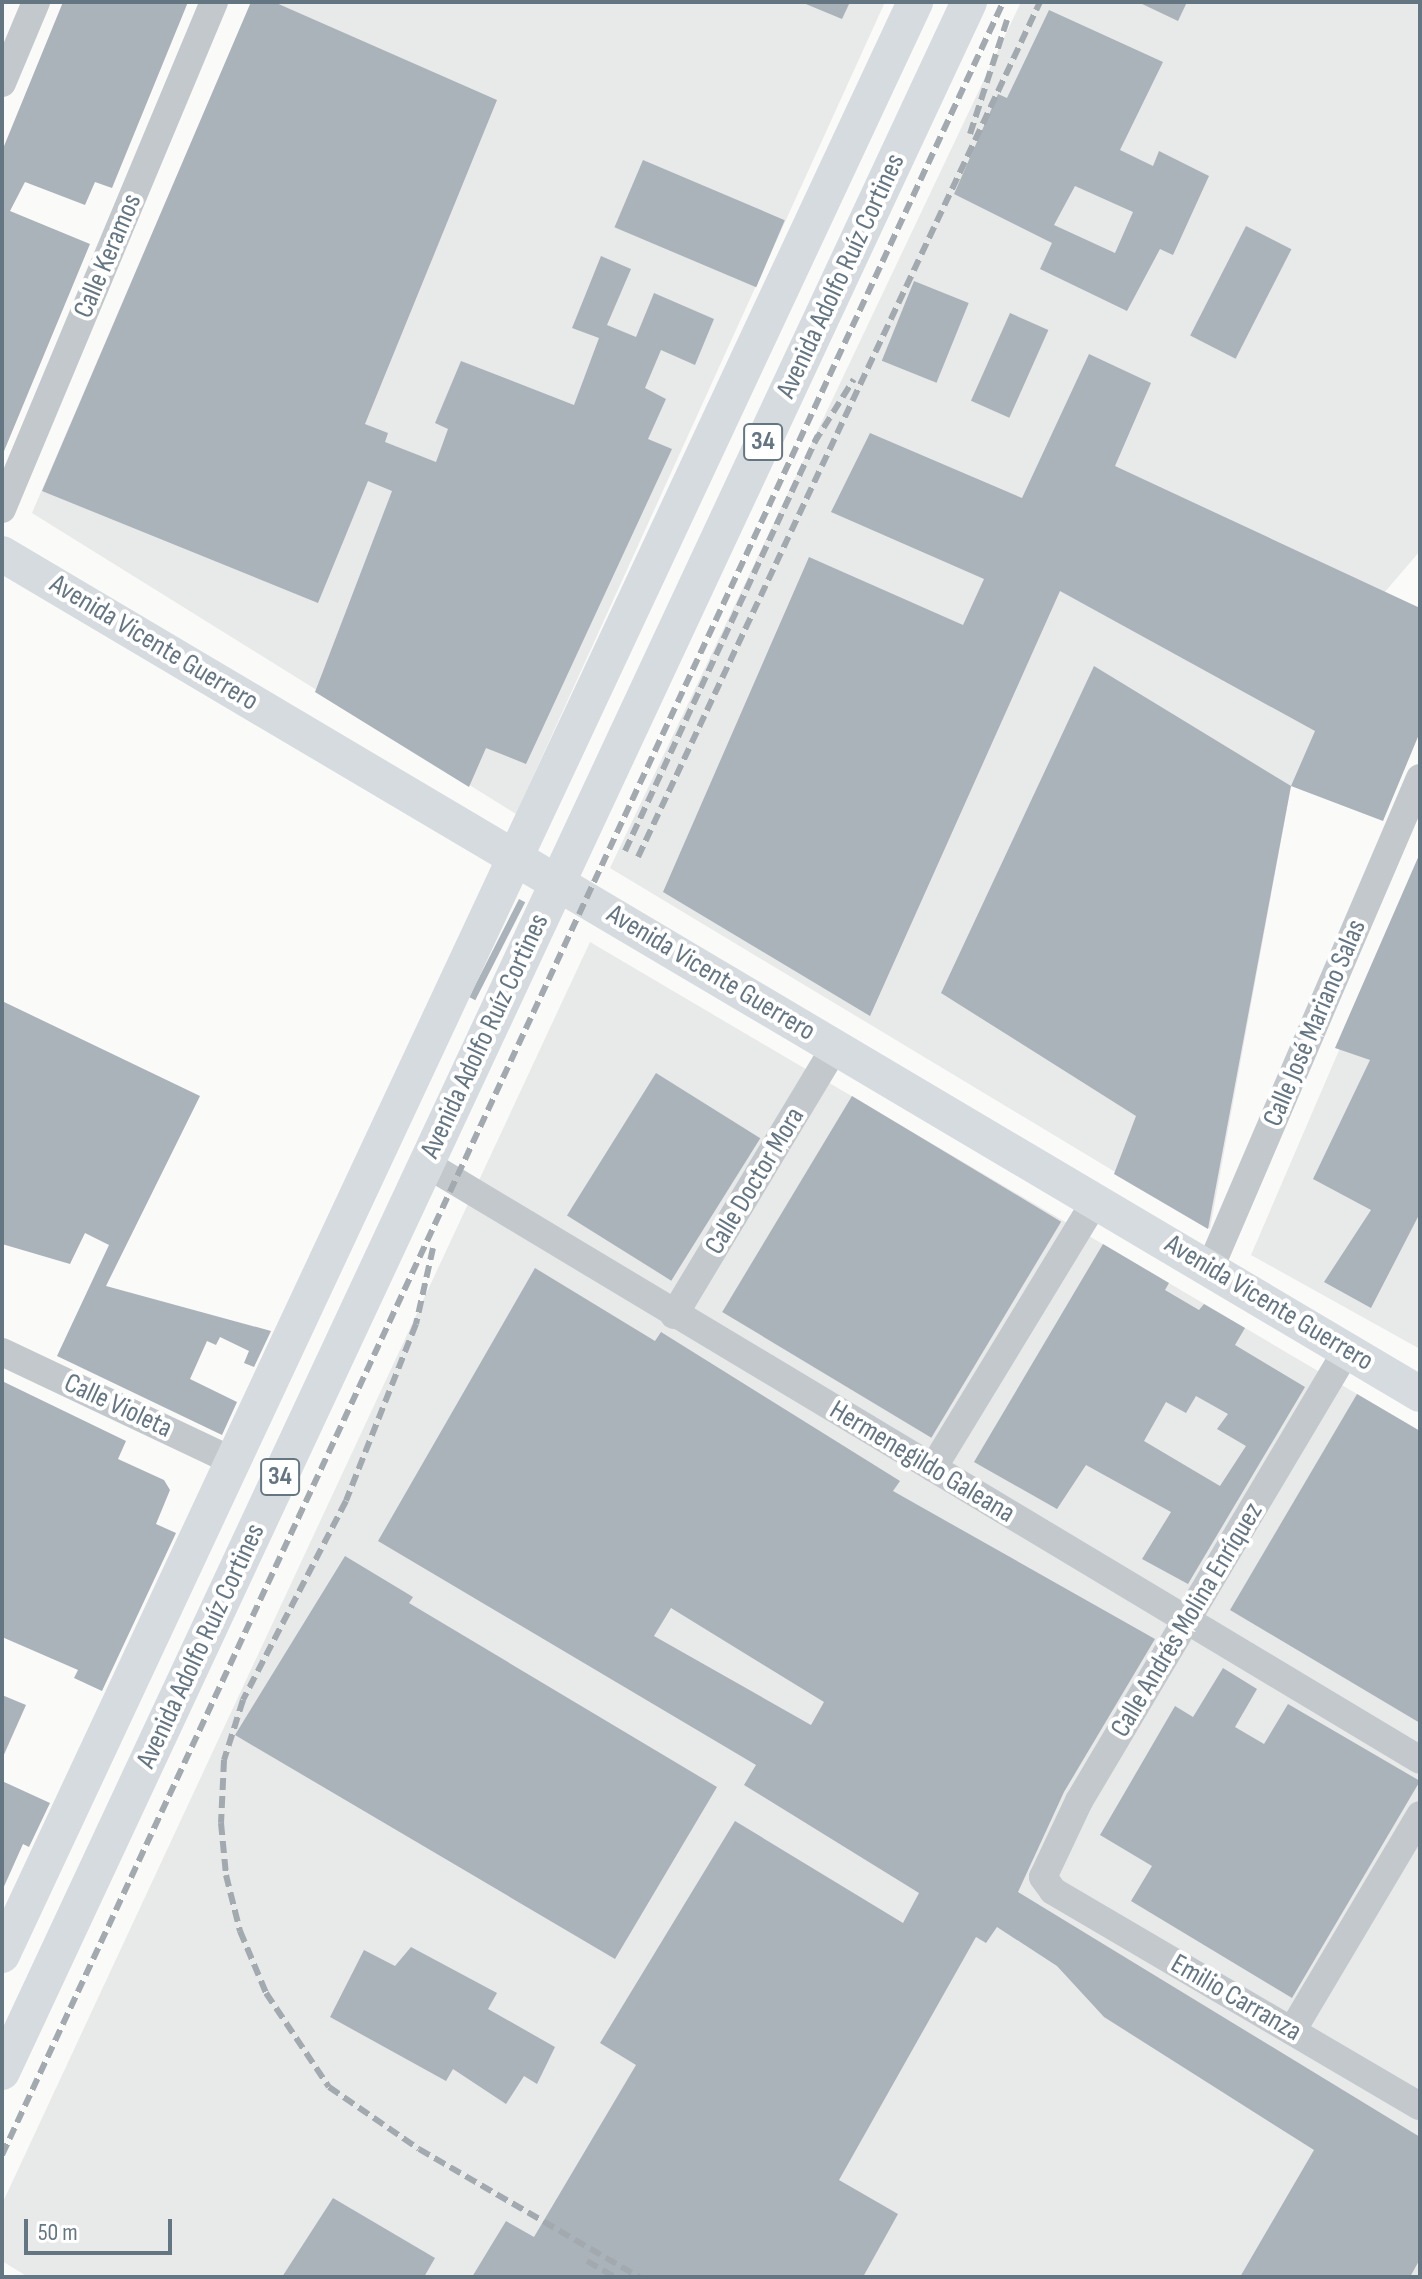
<!DOCTYPE html>
<html>
<head>
<meta charset="utf-8">
<style>
	body { margin:0 }
	#map { position:relative; width:1422px; height:2279px; overflow:hidden; background:#fafaf8; font-family:"Sofia Sans Condensed",sans-serif }
	div>[style] { position:absolute }
	.built>* { inset:0; background:#e8e9e9 }
	.building>* { inset:0; background:#aab3b9; transform-origin:0 0 }
	.minor>* { height:28px; margin:-14px; padding:0 14px; transform-origin:14px; border-radius:14px; background:#c3c8cc }
	.major>* { height:36px; margin:-18px; padding:0 18px; transform-origin:18px; border-radius:18px; background:#d6dbdf }
	.rail>* { height:6px; margin-top:-3px; transform-origin:0; background:repeating-linear-gradient(90deg,#a2aab0 0 12px,transparent 0 18px) }
	span { translate:-50% -50%; white-space:nowrap; text-align:center; line-height:1.15; -webkit-text-stroke:8px #fff; paint-order:stroke }
	.shield-label span { padding:2px 6px; background:#fff; border:2px solid; border-radius:6px; -webkit-text-stroke-width:0 }
	.shield-label { font-size:26px; color:#657683; font-weight:700 }
	.street-label { font-size:28px; color:#657683 }
	.frame { position:absolute; inset:0; border:4px solid #657683; pointer-events:none }
	.scale { position:absolute; left:24px; top:2219px; width:148px; height:36px; box-sizing:border-box; border:4px solid #657683; border-top:0; padding-left:10px; font-size:24px; line-height:28px; white-space:nowrap; color:#657683; -webkit-text-stroke:6px #fff; paint-order:stroke }
</style>
</head>
<body>
<div id="map">
	<div class="built">
		<div style="clip-path:polygon(251px 2px,885px 2px,516px 814px,32px 513px)"></div>
		<div style="clip-path:polygon(1021px 2px,1420px 2px,1420px 551px,1384px 593px,1291px 786px,1210px 1229px,610px 868px)"></div>
		<div style="clip-path:polygon(1420px 862px,1420px 1349px,1251px 1255px)"></div>
		<div style="clip-path:polygon(590px 942px,1420px 1431px,1420px 2277px,28px 2277px,2px 2261px,2px 2204px)"></div>
	</div>
	<div class="building">
		<div style="clip-path:polygon(63px 2px,188px 2px,112px 188px,95px 182px,85px 205px,25px 182px,10px 211px,90px 244px,2px 456px,2px 151px)"></div>
		<div style="clip-path:polygon(251px 2px,274px 2px,497px 100px,365px 424px,388px 433px,385px 442px,436px 462px,448px 429px,435px 423px,461px 361px,574px 405px,599px 338px,572px 328px,601px 256px,631px 269px,607px 325px,636px 337px,654px 293px,714px 319px,695px 365px,661px 350px,645px 388px,666px 399px,648px 439px,672px 449px,526px 764px,486px 748px,469px 787px,315px 692px,392px 491px,368px 481px,318px 603px,42px 491px)"></div>
		<div style="clip-path:polygon(801px 2px,850px 2px,842px 19px)"></div>
		<div style="clip-path:polygon(1138px 2px,1187px 2px,1178px 21px)"></div>
		<div style="clip-path:polygon(evenodd,1049px 10px,1163px 62px,1120px 150px,1153px 166px,1159px 151px,1209px 176px,1173px 255px,1160px 249px,1127px 311px,1040px 269px,1052px 243px,954px 194px,998px 94px,1007px 98px,1049px 10px,1075px 186px,1133px 212px,1115px 253px,1054px 225px,1075px 186px)"></div>
		<div style="left:643px;top:160px;width:154px;height:73px;rotate:23deg"></div>
		<div style="left:1246px;top:226px;width:51px;height:123px;rotate:27deg"></div>
		<div style="left:914px;top:281px;width:59px;height:86px;rotate:22deg"></div>
		<div style="left:1010px;top:313px;width:42px;height:96px;rotate:24deg"></div>
		<div style="clip-path:polygon(1089px 354px,1151px 383px,1115px 466px,1420px 608px,1420px 732px,1383px 821px,1291px 786px,1315px 731px,1060px 591px,870px 1016px,663px 892px,809px 557px,963px 625px,984px 579px,831px 512px,870px 433px,1022px 498px)"></div>
		<div style="clip-path:polygon(1094px 666px,1291px 786px,1208px 1229px,1114px 1174px,1136px 1116px,941px 993px)"></div>
		<div style="clip-path:polygon(1420px 853px,1420px 1213px,1371px 1308px,1324px 1282px,1371px 1210px,1313px 1179px,1370px 1060px,1335px 1048px)"></div>
		<div style="left:519px;top:899px;width:7px;height:110px;rotate:27deg"></div>
		<div style="clip-path:polygon(2px 1001px,200px 1096px,106px 1286px,271px 1331px,254px 1367px,244px 1363px,249px 1351px,220px 1337px,216px 1345px,207px 1341px,190px 1379px,237px 1402px,222px 1435px,57px 1356px,109px 1245px,85px 1233px,70px 1264px,2px 1244px)"></div>
		<div style="left:656px;top:1073px;width:123px;height:168px;rotate:32deg"></div>
		<div style="left:852px;top:1096px;width:244px;height:252px;rotate:31deg"></div>
		<div style="clip-path:polygon(evenodd,1103px 1244px,1169px 1283px,1165px 1290px,1199px 1310px,1204px 1304px,1245px 1328px,1235px 1345px,1305px 1387px,1188px 1584px,1142px 1559px,1171px 1512px,1086px 1465px,1057px 1509px,974px 1462px,1103px 1244px,1196px 1396px,1228px 1414px,1217px 1429px,1246px 1446px,1220px 1486px,1144px 1441px,1166px 1402px,1186px 1413px,1196px 1396px)"></div>
		<div style="clip-path:polygon(evenodd,535px 1268px,655px 1341px,661px 1332px,900px 1481px,893px 1491px,1155px 1639px,1064px 1792px,1018px 1892px,1420px 2137px,1420px 2259px,1410px 2277px,1240px 2277px,1314px 2150px,1104px 2017px,1057px 1966px,997px 1927px,986px 1943px,976px 1937px,839px 2180px,898px 2214px,863px 2277px,472px 2277px,506px 2221px,534px 2237px,636px 2065px,600px 2043px,735px 1821px,903px 1923px,919px 1893px,744px 1785px,756px 1765px,378px 1541px,535px 1268px,671px 1608px,824px 1702px,811px 1725px,654px 1636px,671px 1608px)"></div>
		<div style="clip-path:polygon(2px 1381px,126px 1441px,118px 1459px,164px 1480px,170px 1490px,156px 1524px,176px 1533px,102px 1691px,74px 1678px,78px 1670px,2px 1637px)"></div>
		<div style="clip-path:polygon(1357px 1394px,1420px 1431px,1420px 1723px,1230px 1610px)"></div>
		<div style="clip-path:polygon(345px 1556px,413px 1597px,409px 1603px,717px 1787px,615px 1959px,235px 1735px)"></div>
		<div style="clip-path:polygon(1223px 1668px,1257px 1689px,1235px 1727px,1264px 1744px,1288px 1704px,1420px 1781px,1292px 1998px,1131px 1901px,1152px 1866px,1100px 1835px,1175px 1706px,1193px 1717px)"></div>
		<div style="clip-path:polygon(2px 1695px,26px 1705px,2px 1759px)"></div>
		<div style="clip-path:polygon(2px 1781px,50px 1803px,29px 1847px,23px 1844px,2px 1891px)"></div>
		<div style="clip-path:polygon(411px 1947px,497px 1993px,488px 2009px,555px 2047px,537px 2084px,524px 2076px,506px 2104px,453px 2069px,446px 2081px,330px 2017px,364px 1950px,395px 1966px)"></div>
		<div style="clip-path:polygon(333px 2198px,435px 2258px,424px 2277px,282px 2277px)"></div>
	</div>
	<div class="minor">
		<div style="left:2px;top:83px;width:88px;rotate:-67.2deg"></div>
		<div style="left:2px;top:509px;width:550px;rotate:-67.31deg"></div>
		<div style="left:425px;top:1163px;width:1160px;rotate:30.96deg"></div>
		<div style="left:1210px;top:1268px;width:533px;rotate:-66.8deg"></div>
		<div style="left:674px;top:1315px;width:313px;rotate:-59deg"></div>
		<div style="left:1347px;top:1350px;width:525px;rotate:120.72deg"></div>
		<div style="left:1079px;top:1801px;width:84px;rotate:115.3deg"></div>
		<div style="left:1043px;top:1877px;width:17px;rotate:54deg"></div>
		<div style="left:1053px;top:1891px;width:425px;rotate:30.4deg"></div>
		<div style="left:2px;top:1352px;width:255px;rotate:25.3deg"></div>
		<div style="left:933px;top:1468px;width:314px;rotate:-58.7deg"></div>
		<div style="left:1292px;top:2031px;width:251px;rotate:-59.3deg"></div>
	</div>
	<div class="major">
		<div style="left:2px;top:554px;width:1648px;rotate:30.64deg"></div>
		<div style="left:2px;top:1955px;width:2156px;rotate:-64.94deg"></div>
		<div style="left:2px;top:2072px;width:2285px;rotate:-64.96deg"></div>
	</div>
	<div class="rail">
		<div style="left:970px;top:134px;width:120px;rotate:-72deg"></div>
		<div style="left:814px;top:443px;width:75px;rotate:-58deg"></div>
		<div style="left:625px;top:851px;width:458px;rotate:-65.1deg"></div>
		<div style="left:638px;top:857px;width:945px;rotate:-64.82deg"></div>
		<div style="left:433px;top:1248px;width:78px;rotate:102.6deg"></div>
		<div style="left:416px;top:1324px;width:190px;rotate:111.6deg"></div>
		<div style="left:346px;top:1501px;width:224px;rotate:117.4deg"></div>
		<div style="left:243px;top:1700px;width:63px;rotate:107.6deg"></div>
		<div style="left:224px;top:1760px;width:63px;rotate:92.7deg"></div>
		<div style="left:221px;top:1823px;width:52px;rotate:84.5deg"></div>
		<div style="left:226px;top:1875px;width:58px;rotate:76deg"></div>
		<div style="left:240px;top:1931px;width:67px;rotate:67.2deg"></div>
		<div style="left:266px;top:1993px;width:113px;rotate:56.2deg"></div>
		<div style="left:329px;top:2087px;width:109px;rotate:34.6deg"></div>
		<div style="left:419px;top:2149px;width:255px;rotate:30.2deg"></div>
		<div style="left:2px;top:2155px;width:2374px;rotate:-65.06deg"></div>
		<div style="left:587px;top:2261px;width:32px;rotate:30deg"></div>
	</div>
	<div class="shield-label">
		<span style="left:763px;top:442px">34</span>
		<span style="left:280px;top:1477px">34</span>
	</div>
	<div class="street-label">
		<span style="left:108px;top:256px;rotate:-67deg">Calle Keramos</span>
		<span style="left:841px;top:276px;rotate:-65deg">Avenida Adolfo Ruíz Cortines</span>
		<span style="left:154px;top:643px;rotate:31deg">Avenida Vicente Guerrero</span>
		<span style="left:711px;top:973px;rotate:31deg">Avenida Vicente Guerrero</span>
		<span style="left:1315px;top:1023px;rotate:-67deg">Calle José Mariano Salas</span>
		<span style="left:485px;top:1036px;rotate:-65deg">Avenida Adolfo Ruíz Cortines</span>
		<span style="left:755px;top:1181px;rotate:-59deg">Calle Doctor Mora</span>
		<span style="left:1269px;top:1303px;rotate:31deg">Avenida Vicente Guerrero</span>
		<span style="left:118px;top:1406px;rotate:25deg">Calle Violeta</span>
		<span style="left:922px;top:1462px;rotate:31deg">Hermenegildo Galeana</span>
		<span style="left:1187px;top:1620px;rotate:-59deg">Calle Andrés Molina Enríquez</span>
		<span style="left:201px;top:1646px;rotate:-65deg">Avenida Adolfo Ruíz Cortines</span>
		<span style="left:1236px;top:1998px;rotate:30deg">Emilio Carranza</span>
	</div>
	<div class="frame"></div>
	<div class="scale">50 m</div>
</div>
</body>
</html>
